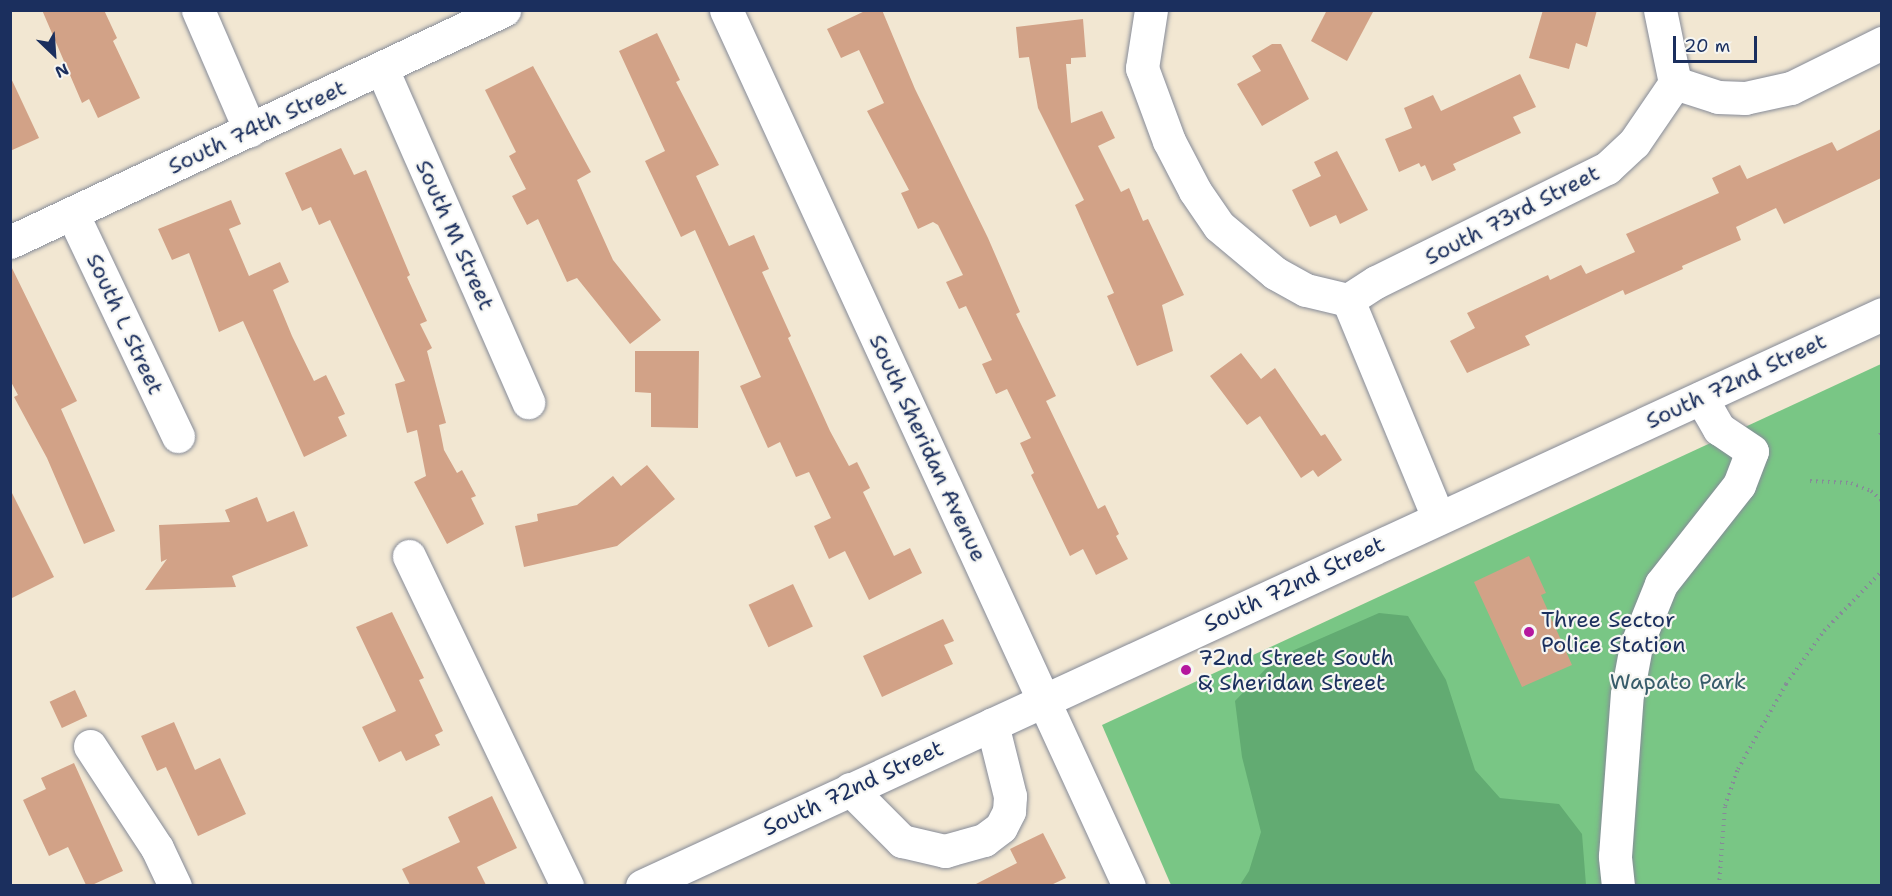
<!DOCTYPE html>
<html>
<head>
<meta charset="utf-8">
<style>
	body { margin:0 }
	#map { position:relative; width:1892px; height:896px; overflow:hidden; background:#f2e7d2; font-family:"Shantell Sans",sans-serif }
	div>[style] { position:absolute }
	.green>* { inset:0; background:#79c685 }
	.forest>* { inset:0; background:#62ab72 }
	.building>* { inset:0; background:#d2a287; transform-origin:0 0 }
	.path>* { height:4px; margin-top:-2px; transform-origin:0; background:repeating-linear-gradient(90deg,#868b98 0 1.5px,transparent 0 6px) }
	.roads { filter:drop-shadow(0 0 2px #868b98) drop-shadow(0 0 2px #868b98) }
	.minor>* { height:33px; margin:-16.5px; padding:0 16.5px; transform-origin:16.5px; border-radius:16.5px; background:#fff }
	.major>* { height:33px; margin:-16.5px; padding:0 16.5px; transform-origin:16.5px; border-radius:16.5px; background:#fff }
	.dots>* { width:16px; height:16px; translate:-50% -50%; box-sizing:border-box; border:3px solid #f6f6f2; border-radius:50% }
	span { translate:-50% -50%; white-space:nowrap; text-align:center; line-height:1.15; -webkit-text-stroke:4.5px #f6f6f2; paint-order:stroke }
	.street-label { font-size:22px; color:#1b2f5e }
	.poi-label { font-size:22px; color:#1b2f5e }
	.left { translate:0 -50%; text-align:left }
	.park-label { font-size:22px; color:#375c6a }
	.frame { position:absolute; inset:0; border:12px solid #1b2f5e; pointer-events:none }
	.north { position:absolute; left:24px; top:24px; width:60px; height:60px; -webkit-text-stroke:4px #f6f6f2; paint-order:stroke; rotate:155deg; font-size:16px; font-weight:700; line-height:24px; text-align:center; color:#1b2f5e }
	.north::after { content:''; display:block; margin:auto; width:21px; height:27px; background:#1b2f5e; clip-path:polygon(50% 0,100% 100%,50% 72%,0 100%) }
	.scale { position:absolute; left:1673px; top:36px; width:84px; height:27px; box-sizing:border-box; border:3px solid #1b2f5e; border-top:0; padding-left:8px; font-size:18px; line-height:21px; white-space:nowrap; color:#1b2f5e; -webkit-text-stroke:4px #f6f6f2; paint-order:stroke }
</style>
</head>
<body>
<div id="map">
	<div class="green">
		<div style="clip-path:polygon(1881px 364px,1881px 885px,1171px 885px,1102px 725px)"></div>
	</div>
	<div class="forest">
		<div style="clip-path:polygon(1379px 613px,1408px 616px,1446px 680px,1475px 770px,1500px 798px,1559px 804px,1582px 834px,1586px 885px,1240px 885px,1249px 871px,1261px 832px,1242px 757px,1235px 701px,1276px 658px)"></div>
	</div>
	<div class="building">
		<div style="clip-path:polygon(42px 10px,104px 10px,117px 38px,113px 41px,140px 98px,98px 118px,89px 99px,82px 103px)"></div>
		<div style="clip-path:polygon(867px 10px,882px 10px,915px 89px,988px 238px,1020px 312px,1016px 314px,1056px 396px,1046px 401px,1098px 509px,1105px 505px,1119px 534px,1116px 536px,1128px 559px,1096px 575px,1083px 549px,1070px 556px,1031px 475px,1034px 473px,1020px 443px,1031px 438px,1007px 389px,996px 394px,982px 364px,992px 360px,966px 306px,959px 309px,946px 282px,963px 275px,938px 225px,933px 222px,918px 229px,901px 193px,909px 190px,867px 111px,884px 103px,859px 50px,841px 58px,827px 29px)"></div>
		<div style="clip-path:polygon(1327px 10px,1374px 10px,1347px 61px,1311px 41px)"></div>
		<div style="clip-path:polygon(1543px 10px,1597px 10px,1587px 47px,1576px 43px,1569px 69px,1529px 58px)"></div>
		<div style="clip-path:polygon(1083px 19px,1086px 57px,1071px 58px,1071px 64px,1066px 64px,1071px 123px,1102px 111px,1115px 138px,1098px 146px,1121px 192px,1129px 188px,1143px 221px,1148px 219px,1184px 295px,1162px 305px,1173px 351px,1137px 366px,1107px 296px,1114px 293px,1075px 205px,1084px 200px,1038px 108px,1029px 57px,1019px 58px,1016px 27px)"></div>
		<div style="clip-path:polygon(657px 33px,680px 80px,676px 82px,719px 165px,696px 176px,729px 246px,754px 235px,769px 269px,762px 272px,791px 336px,788px 338px,830px 431px,849px 466px,857px 462px,870px 488px,863px 492px,894px 556px,910px 548px,922px 573px,869px 600px,845px 551px,829px 559px,814px 526px,831px 518px,809px 472px,796px 477px,780px 442px,768px 448px,740px 386px,761px 377px,695px 230px,681px 237px,645px 161px,665px 151px,619px 51px)"></div>
		<div style="clip-path:polygon(1272px 44px,1281px 44px,1309px 99px,1262px 126px,1237px 84px,1261px 71px,1252px 56px)"></div>
		<div style="clip-path:polygon(533px 66px,591px 172px,577px 180px,613px 260px,661px 320px,630px 344px,577px 278px,567px 282px,538px 219px,527px 225px,512px 196px,526px 189px,509px 156px,516px 152px,485px 90px)"></div>
		<div style="clip-path:polygon(1520px 74px,1536px 107px,1513px 117px,1521px 133px,1453px 164px,1456px 170px,1432px 181px,1425px 165px,1421px 167px,1419px 163px,1399px 172px,1385px 139px,1412px 128px,1404px 108px,1433px 95px,1441px 111px)"></div>
		<div style="clip-path:polygon(10px 76px,39px 138px,10px 151px)"></div>
		<div style="clip-path:polygon(1881px 129px,1881px 178px,1784px 224px,1776px 208px,1736px 227px,1741px 240px,1682px 266px,1683px 269px,1625px 295px,1623px 290px,1525px 336px,1530px 345px,1467px 373px,1450px 341px,1475px 328px,1467px 313px,1548px 275px,1550px 280px,1581px 265px,1586px 274px,1635px 252px,1626px 234px,1719px 193px,1712px 178px,1740px 165px,1747px 179px,1832px 142px,1837px 151px)"></div>
		<div style="clip-path:polygon(341px 148px,354px 175px,366px 170px,410px 275px,407px 277px,427px 321px,420px 324px,432px 348px,427px 351px,446px 423px,439px 425px,444px 450px,457px 473px,462px 470px,476px 496px,471px 498px,484px 524px,447px 544px,414px 482px,426px 476px,417px 430px,407px 433px,395px 384px,405px 381px,330px 220px,319px 225px,311px 207px,302px 211px,285px 173px)"></div>
		<div style="clip-path:polygon(1337px 151px,1368px 210px,1340px 224px,1336px 215px,1310px 227px,1292px 190px,1321px 176px,1314px 162px)"></div>
		<div style="clip-path:polygon(231px 200px,241px 224px,229px 229px,249px 276px,280px 262px,289px 282px,273px 290px,292px 336px,314px 381px,326px 375px,345px 414px,338px 417px,347px 436px,304px 457px,243px 321px,219px 332px,189px 253px,172px 260px,158px 229px)"></div>
		<div style="clip-path:polygon(10px 264px,77px 401px,61px 409px,115px 531px,84px 544px,47px 458px,14px 397px,18px 395px,10px 380px)"></div>
		<div style="clip-path:polygon(635px 351px,699px 351px,698px 428px,651px 427px,651px 393px,635px 392px)"></div>
		<div style="clip-path:polygon(1241px 353px,1261px 379px,1275px 368px,1321px 436px,1325px 434px,1342px 460px,1318px 477px,1313px 470px,1301px 478px,1260px 416px,1247px 425px,1210px 376px)"></div>
		<div style="clip-path:polygon(647px 465px,675px 499px,617px 546px,524px 567px,515px 526px,538px 521px,537px 514px,577px 505px,613px 476px,621px 486px)"></div>
		<div style="clip-path:polygon(10px 489px,54px 577px,10px 599px)"></div>
		<div style="clip-path:polygon(257px 497px,267px 522px,294px 511px,308px 546px,232px 576px,236px 587px,145px 590px,167px 559px,161px 562px,159px 525px,230px 522px,225px 510px)"></div>
		<div style="clip-path:polygon(1529px 556px,1546px 593px,1541px 595px,1572px 665px,1522px 687px,1474px 582px)"></div>
		<div style="left:793px;top:584px;width:47px;height:49px;rotate:65deg"></div>
		<div style="clip-path:polygon(392px 612px,424px 678px,419px 680px,443px 731px,435px 735px,440px 745px,406px 761px,401px 751px,379px 762px,362px 727px,396px 711px,356px 627px)"></div>
		<div style="clip-path:polygon(943px 619px,954px 641px,944px 645px,953px 664px,882px 697px,863px 656px)"></div>
		<div style="left:75px;top:690px;width:29px;height:28px;rotate:65deg"></div>
		<div style="clip-path:polygon(174px 722px,195px 770px,220px 758px,246px 814px,198px 836px,166px 767px,157px 771px,141px 736px)"></div>
		<div style="clip-path:polygon(74px 763px,123px 871px,92px 885px,86px 885px,68px 847px,49px 856px,23px 800px,46px 789px,41px 778px)"></div>
		<div style="clip-path:polygon(492px 796px,517px 848px,477px 867px,486px 885px,410px 885px,402px 869px,460px 842px,448px 817px)"></div>
		<div style="clip-path:polygon(1043px 833px,1066px 878px,1051px 885px,974px 885px,1017px 863px,1010px 849px)"></div>
	</div>
	<div class="path">
		<div style="left:1880px;top:435px;width:5px;rotate:-68deg"></div>
		<div style="left:1810px;top:481px;width:41px;rotate:2.8deg"></div>
		<div style="left:1851px;top:483px;width:22px;rotate:22deg"></div>
		<div style="left:1871px;top:491px;width:15px;rotate:42deg"></div>
		<div style="left:1719px;top:886px;width:80px;rotate:-85.7deg"></div>
		<div style="left:1725px;top:806px;width:39px;rotate:-71deg"></div>
		<div style="left:1738px;top:769px;width:98px;rotate:-60.5deg"></div>
		<div style="left:1786px;top:684px;width:65px;rotate:-54.4deg"></div>
		<div style="left:1824px;top:631px;width:83px;rotate:-46deg"></div>
	</div>
	<div class="roads">
		<div class="minor">
			<div style="left:198px;top:10px;width:131px;rotate:66.6deg"></div>
			<div style="left:726px;top:10px;width:964px;rotate:65.3deg"></div>
			<div style="left:1151px;top:10px;width:59px;rotate:98.8deg"></div>
			<div style="left:1142px;top:68px;width:78px;rotate:69.7deg"></div>
			<div style="left:1169px;top:141px;width:56px;rotate:62.5deg"></div>
			<div style="left:1195px;top:191px;width:42px;rotate:55.6deg"></div>
			<div style="left:1219px;top:226px;width:73px;rotate:40deg"></div>
			<div style="left:1275px;top:273px;width:35px;rotate:29deg"></div>
			<div style="left:1306px;top:290px;width:43px;rotate:13.4deg"></div>
			<div style="left:1660px;top:10px;width:75px;rotate:78.4deg"></div>
			<div style="left:382px;top:69px;width:364px;rotate:66.3deg"></div>
			<div style="left:1675px;top:83px;width:45px;rotate:18deg"></div>
			<div style="left:1718px;top:97px;width:27px;rotate:2deg"></div>
			<div style="left:1745px;top:98px;width:47px;rotate:-12.3deg"></div>
			<div style="left:1791px;top:88px;width:102px;rotate:-26.3deg"></div>
			<div style="left:72px;top:213px;width:247px;rotate:64.6deg"></div>
			<div style="left:10px;top:242px;width:546px;rotate:-25.16deg"></div>
			<div style="left:1348px;top:300px;width:33px;rotate:-33deg"></div>
			<div style="left:1376px;top:282px;width:258px;rotate:-26.3deg"></div>
			<div style="left:1607px;top:168px;width:37px;rotate:-43deg"></div>
			<div style="left:1634px;top:143px;width:73px;rotate:-55.7deg"></div>
			<div style="left:1348px;top:300px;width:235px;rotate:67.5deg"></div>
			<div style="left:409px;top:556px;width:366px;rotate:64.4deg"></div>
			<div style="left:90px;top:746px;width:122px;rotate:56.7deg"></div>
			<div style="left:157px;top:848px;width:42px;rotate:64.7deg"></div>
			<div style="left:850px;top:789px;width:74px;rotate:45deg"></div>
			<div style="left:902px;top:841px;width:44px;rotate:13.1deg"></div>
			<div style="left:945px;top:851px;width:41px;rotate:-15.8deg"></div>
			<div style="left:984px;top:840px;width:21px;rotate:-37deg"></div>
			<div style="left:1001px;top:827px;width:18px;rotate:-63deg"></div>
			<div style="left:1009px;top:811px;width:15px;rotate:-86deg"></div>
			<div style="left:1010px;top:796px;width:74px;rotate:-104deg"></div>
			<div style="left:1618px;top:886px;width:30px;rotate:-96deg"></div>
			<div style="left:1615px;top:856px;width:162px;rotate:-85.8deg"></div>
			<div style="left:1627px;top:694px;width:49px;rotate:-79.4deg"></div>
			<div style="left:1636px;top:646px;width:67px;rotate:-68deg"></div>
			<div style="left:1661px;top:584px;width:126px;rotate:-51.8deg"></div>
			<div style="left:1739px;top:485px;width:36px;rotate:-69deg"></div>
			<div style="left:1752px;top:451px;width:40px;rotate:-146deg"></div>
			<div style="left:1719px;top:429px;width:36px;rotate:-120deg"></div>
		</div>
		<div class="major">
			<div style="left:642px;top:886px;width:1366px;rotate:-24.76deg"></div>
		</div>
	</div>
	<div class="dots">
		<div style="left:1529px;top:632px;background:#b5179e"></div>
		<div style="left:1186px;top:670px;background:#b5179e"></div>
	</div>
	<div class="street-label">
		<span style="left:257px;top:127px;rotate:-25deg">South 74th Street</span>
		<span style="left:1512px;top:215px;rotate:-27deg">South 73rd Street</span>
		<span style="left:455px;top:235px;rotate:66deg">South M Street</span>
		<span style="left:125px;top:324px;rotate:65deg">South L Street</span>
		<span style="left:1736px;top:381px;rotate:-25deg">South 72nd Street</span>
		<span style="left:928px;top:448px;rotate:65deg">South Sheridan Avenue</span>
		<span style="left:1294px;top:584px;rotate:-25deg">South 72nd Street</span>
		<span style="left:853px;top:788px;rotate:-25deg">South 72nd Street</span>
	</div>
	<div class="poi-label">
		<span class="left" style="left:1541px;top:632px">Three Sector<br>Police Station</span>
		<span class="left" style="left:1198px;top:670px">72nd Street South<br>&amp; Sheridan Street</span>
	</div>
	<div class="park-label">
		<span style="left:1678px;top:682px">Wapato Park</span>
	</div>
	<div class="frame"></div>
	<div class="north">N</div>
	<div class="scale">20 m</div>
</div>
</body>
</html>
